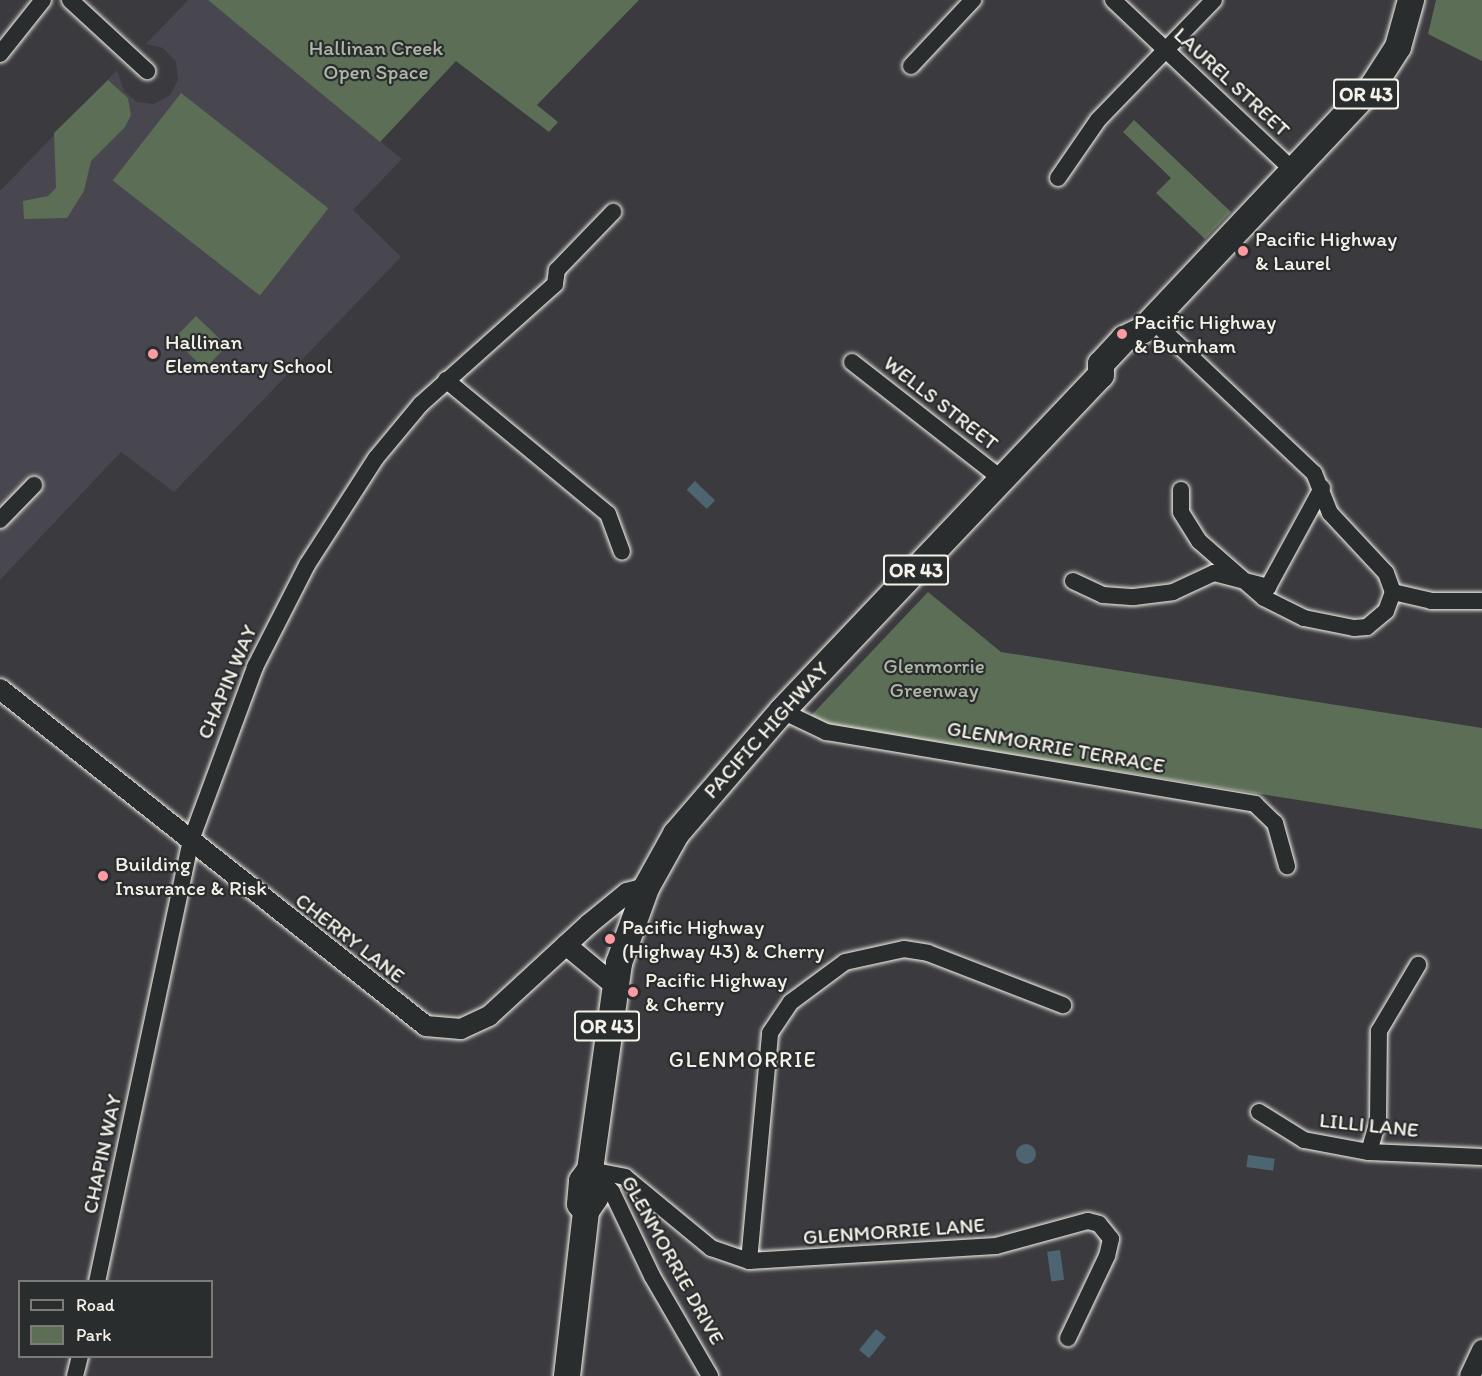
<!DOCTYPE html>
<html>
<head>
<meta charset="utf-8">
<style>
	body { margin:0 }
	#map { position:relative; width:1482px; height:1376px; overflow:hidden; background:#3a3a3f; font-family:Itim,sans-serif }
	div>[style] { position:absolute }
	.built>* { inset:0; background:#48464e }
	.green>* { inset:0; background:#5d6e57; transform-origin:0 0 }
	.water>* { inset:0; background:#4d6471; transform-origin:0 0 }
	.round { border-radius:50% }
	.roads { filter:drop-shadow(0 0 2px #f4f1e8) drop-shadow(0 0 2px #f4f1e8) }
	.minor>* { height:16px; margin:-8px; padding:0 8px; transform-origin:8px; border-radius:8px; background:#2a2d2e }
	.tertiary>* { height:20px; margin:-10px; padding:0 10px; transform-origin:10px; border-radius:10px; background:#2a2d2e }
	.primary>* { height:26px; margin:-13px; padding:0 13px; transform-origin:13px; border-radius:13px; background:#2a2d2e }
	.dots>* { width:16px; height:16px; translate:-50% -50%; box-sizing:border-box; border:3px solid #2a2d2e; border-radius:50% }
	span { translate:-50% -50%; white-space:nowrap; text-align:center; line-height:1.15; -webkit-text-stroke:4.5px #2a2d2e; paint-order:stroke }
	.shield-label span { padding:2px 4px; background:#2a2d2e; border:2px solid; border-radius:4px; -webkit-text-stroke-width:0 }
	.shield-label { font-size:20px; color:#f4f1e8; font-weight:700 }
	.park-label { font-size:21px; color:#b0b6a7 }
	.street-label { font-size:21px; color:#f4f1e8 }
	.poi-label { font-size:21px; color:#f4f1e8 }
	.left { translate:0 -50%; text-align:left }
	.neighbourhood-label { font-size:22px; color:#f4f1e8; letter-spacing:1.5px }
	.legend { position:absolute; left:18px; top:1280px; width:195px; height:78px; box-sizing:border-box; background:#2a2d2e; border:2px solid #7b7b78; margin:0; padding:8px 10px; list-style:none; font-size:18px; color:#f4f1e8 }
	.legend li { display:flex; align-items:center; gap:12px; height:30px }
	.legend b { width:30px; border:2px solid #7b7b78 }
</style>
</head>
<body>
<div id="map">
	<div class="built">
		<div style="clip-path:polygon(188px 0,208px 0,402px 159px,353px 210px,401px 257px,174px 492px,121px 452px,0 580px,0 191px,117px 70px,124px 91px,137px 102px,154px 104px,170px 95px,178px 80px,176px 62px,163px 48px,146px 44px)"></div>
	</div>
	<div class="green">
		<div style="clip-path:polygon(208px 0,639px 0,537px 105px,558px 122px,549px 132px,456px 61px,380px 142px)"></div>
		<div style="clip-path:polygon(1436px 0,1482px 0,1482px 61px,1428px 34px)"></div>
		<div style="clip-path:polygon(108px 80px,128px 98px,131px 115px,125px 127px,91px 161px,84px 191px,67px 218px,24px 219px,23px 201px,48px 196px,56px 188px,54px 133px)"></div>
		<div style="left:181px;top:93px;width:187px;height:111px;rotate:38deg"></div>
		<div style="clip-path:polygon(1134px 120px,1231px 212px,1205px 239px,1156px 193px,1171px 178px,1123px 132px)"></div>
		<div style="left:196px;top:316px;width:43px;height:32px;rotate:44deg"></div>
		<div style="clip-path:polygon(928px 592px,1001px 652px,1482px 728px,1482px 829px,805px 722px)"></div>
	</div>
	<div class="water">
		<div style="left:695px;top:481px;width:28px;height:12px;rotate:44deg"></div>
		<div class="round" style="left:1016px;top:1144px;width:20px;height:20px"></div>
		<div style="left:1248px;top:1155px;width:27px;height:12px;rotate:8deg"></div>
		<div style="left:1060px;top:1250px;width:30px;height:13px;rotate:82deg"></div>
		<div style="left:876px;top:1329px;width:13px;height:27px;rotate:39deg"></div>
	</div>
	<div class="roads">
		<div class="minor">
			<div style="left:70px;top:0;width:105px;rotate:42.7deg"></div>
			<div style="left:1113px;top:0;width:249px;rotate:43.4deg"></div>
			<div style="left:0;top:54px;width:69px;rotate:-51.5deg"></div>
			<div style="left:911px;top:66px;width:91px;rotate:-46.8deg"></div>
			<div style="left:1058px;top:178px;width:70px;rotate:-55.4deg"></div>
			<div style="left:1098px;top:120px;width:167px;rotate:-46deg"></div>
			<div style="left:1152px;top:320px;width:223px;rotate:43.4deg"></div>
			<div style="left:1314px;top:473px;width:43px;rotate:68.2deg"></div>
			<div style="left:1330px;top:513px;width:82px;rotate:47deg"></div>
			<div style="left:1386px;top:573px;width:20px;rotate:70deg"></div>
			<div style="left:1393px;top:592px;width:20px;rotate:110deg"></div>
			<div style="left:1386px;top:611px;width:25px;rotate:140deg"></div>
			<div style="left:1367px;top:627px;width:13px;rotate:176deg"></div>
			<div style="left:1354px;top:628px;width:51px;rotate:-168.7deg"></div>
			<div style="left:1304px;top:618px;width:45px;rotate:-153.4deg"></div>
			<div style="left:1264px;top:598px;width:86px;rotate:-138.8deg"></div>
			<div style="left:1199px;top:541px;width:34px;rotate:-122deg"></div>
			<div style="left:1181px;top:512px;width:22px;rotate:-90deg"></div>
			<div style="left:852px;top:362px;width:190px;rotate:38deg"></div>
			<div style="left:446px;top:380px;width:210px;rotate:39.6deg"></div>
			<div style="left:608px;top:514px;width:40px;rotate:69.8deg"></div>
			<div style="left:0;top:520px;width:49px;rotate:-45.8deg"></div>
			<div style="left:1073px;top:581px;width:33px;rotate:25deg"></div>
			<div style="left:1103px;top:595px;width:31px;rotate:4deg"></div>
			<div style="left:1134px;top:597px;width:39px;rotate:-7deg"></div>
			<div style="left:1173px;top:592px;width:45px;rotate:-24.9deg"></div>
			<div style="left:1214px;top:573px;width:56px;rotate:14.5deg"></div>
			<div style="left:1268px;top:587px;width:113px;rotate:-61.4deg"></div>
			<div style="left:1393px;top:592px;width:39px;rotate:13deg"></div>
			<div style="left:1431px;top:601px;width:51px"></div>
			<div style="left:782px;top:711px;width:49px;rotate:25.5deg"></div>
			<div style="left:826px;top:732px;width:435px;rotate:9.5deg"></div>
			<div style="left:1255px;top:804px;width:28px;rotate:44deg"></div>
			<div style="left:1275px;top:823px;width:45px;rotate:74.4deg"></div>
			<div style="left:1259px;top:1112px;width:53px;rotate:31.9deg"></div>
			<div style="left:1304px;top:1140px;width:66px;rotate:10.5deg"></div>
			<div style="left:1369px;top:1152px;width:113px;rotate:2.5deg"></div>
			<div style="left:1369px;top:1152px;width:32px;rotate:-74deg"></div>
			<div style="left:1378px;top:1121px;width:90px;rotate:-89.4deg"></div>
			<div style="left:1379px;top:1031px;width:77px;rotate:-59.4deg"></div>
			<div style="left:590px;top:1170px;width:36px;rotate:11deg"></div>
			<div style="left:625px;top:1177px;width:112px;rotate:39.5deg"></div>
			<div style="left:711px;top:1248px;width:40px;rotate:18.9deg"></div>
			<div style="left:749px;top:1261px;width:247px;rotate:-3.5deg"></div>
			<div style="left:996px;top:1246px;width:95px;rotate:-15.2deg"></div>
			<div style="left:1088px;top:1221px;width:11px;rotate:15deg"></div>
			<div style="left:1099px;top:1224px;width:19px;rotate:51deg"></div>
			<div style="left:1111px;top:1239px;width:17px;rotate:103deg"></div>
			<div style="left:1107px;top:1256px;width:91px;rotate:115.4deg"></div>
			<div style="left:591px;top:1170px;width:30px;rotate:46deg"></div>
			<div style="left:612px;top:1192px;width:93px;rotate:64.5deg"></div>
			<div style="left:652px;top:1276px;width:116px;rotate:59.9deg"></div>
			<div style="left:749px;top:1261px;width:229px;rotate:-84.7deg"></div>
			<div style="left:770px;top:1033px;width:37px;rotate:-56deg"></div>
			<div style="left:791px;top:1002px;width:67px;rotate:-36.5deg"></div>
			<div style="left:845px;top:962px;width:60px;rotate:-12.4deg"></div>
			<div style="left:904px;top:949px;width:24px;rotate:9deg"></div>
			<div style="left:928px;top:953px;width:145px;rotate:21.1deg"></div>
			<div style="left:97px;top:1282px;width:449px;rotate:-78deg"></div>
			<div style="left:190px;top:843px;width:188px;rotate:-69.7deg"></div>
			<div style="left:255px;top:667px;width:114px;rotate:-63deg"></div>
			<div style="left:307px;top:565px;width:127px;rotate:-57.2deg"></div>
			<div style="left:376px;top:458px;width:70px;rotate:-50.2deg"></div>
			<div style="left:421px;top:404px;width:180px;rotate:-41.8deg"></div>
			<div style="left:555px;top:284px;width:14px;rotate:-82deg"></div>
			<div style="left:557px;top:270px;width:81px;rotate:-46deg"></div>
			<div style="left:75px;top:1376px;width:21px;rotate:-76deg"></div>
		</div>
		<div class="tertiary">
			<div style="left:0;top:689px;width:543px;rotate:38.35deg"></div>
			<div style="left:426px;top:1026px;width:35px;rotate:5deg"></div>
			<div style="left:461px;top:1029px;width:31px;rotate:-25deg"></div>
			<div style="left:489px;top:1016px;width:136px;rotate:-42.6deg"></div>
			<div style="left:589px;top:924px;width:49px;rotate:-39.2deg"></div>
			<div style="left:627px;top:893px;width:20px;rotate:-15deg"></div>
			<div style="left:566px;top:945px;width:62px;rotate:39.8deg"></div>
			<div style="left:1470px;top:1376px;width:29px;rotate:-65deg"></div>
		</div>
		<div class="primary">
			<div style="left:586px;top:1211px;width:9px;rotate:-131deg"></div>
			<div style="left:580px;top:1204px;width:23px;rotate:-85deg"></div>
			<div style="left:582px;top:1181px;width:14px;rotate:-54deg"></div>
			<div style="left:590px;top:1170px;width:209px;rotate:-82deg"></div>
			<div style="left:619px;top:963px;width:80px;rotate:-70.2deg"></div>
			<div style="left:646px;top:888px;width:62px;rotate:-60.9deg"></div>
			<div style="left:676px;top:834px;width:162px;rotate:-49.2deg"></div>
			<div style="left:782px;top:711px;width:463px;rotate:-46.5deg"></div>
			<div style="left:1101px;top:375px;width:11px;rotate:-90deg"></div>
			<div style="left:1101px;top:364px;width:34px;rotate:-47deg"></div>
			<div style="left:1124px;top:339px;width:21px;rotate:-25deg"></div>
			<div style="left:1143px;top:330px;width:335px;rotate:-46.7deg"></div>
			<div style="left:1373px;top:86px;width:46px;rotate:-57.3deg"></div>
			<div style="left:1398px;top:47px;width:49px;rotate:-74.5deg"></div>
			<div style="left:567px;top:1376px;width:166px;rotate:-83.4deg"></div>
			<div style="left:586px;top:1211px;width:16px;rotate:-55deg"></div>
		</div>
	</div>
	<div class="dots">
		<div style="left:1243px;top:251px;background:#ff9aa2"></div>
		<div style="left:1122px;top:334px;background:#ff9aa2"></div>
		<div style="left:153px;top:354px;background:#ff9aa2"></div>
		<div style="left:103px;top:876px;background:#ff9aa2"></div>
		<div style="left:610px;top:939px;background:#ff9aa2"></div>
		<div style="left:633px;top:992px;background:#ff9aa2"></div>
	</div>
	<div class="shield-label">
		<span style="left:1366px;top:94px">OR 43</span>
		<span style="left:916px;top:570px">OR 43</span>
		<span style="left:607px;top:1026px">OR 43</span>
	</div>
	<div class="park-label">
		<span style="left:376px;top:60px">Hallinan Creek<br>Open Space</span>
		<span style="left:934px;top:678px">Glenmorrie<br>Greenway</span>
	</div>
	<div class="street-label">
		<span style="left:1232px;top:82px;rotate:43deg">LAUREL STREET</span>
		<span style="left:941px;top:403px;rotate:38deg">WELLS STREET</span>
		<span style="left:227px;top:682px;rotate:-67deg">CHAPIN WAY</span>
		<span style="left:766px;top:730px;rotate:-48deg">PACIFIC HIGHWAY</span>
		<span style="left:1056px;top:747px;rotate:10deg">GLENMORRIE TERRACE</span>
		<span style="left:350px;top:938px;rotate:38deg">CHERRY LANE</span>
		<span style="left:1369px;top:1125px;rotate:6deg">LILLI LANE</span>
		<span style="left:102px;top:1154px;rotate:-78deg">CHAPIN WAY</span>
		<span style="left:894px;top:1231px;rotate:-4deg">GLENMORRIE LANE</span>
		<span style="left:673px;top:1260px;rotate:61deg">GLENMORRIE DRIVE</span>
	</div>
	<div class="poi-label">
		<span class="left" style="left:1255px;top:251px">Pacific Highway<br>&amp; Laurel</span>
		<span class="left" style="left:1134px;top:334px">Pacific Highway<br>&amp; Burnham</span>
		<span class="left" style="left:165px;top:354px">Hallinan<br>Elementary School</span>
		<span class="left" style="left:115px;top:876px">Building<br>Insurance &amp; Risk</span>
		<span class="left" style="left:622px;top:939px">Pacific Highway<br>(Highway 43) &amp; Cherry</span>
		<span class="left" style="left:645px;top:992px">Pacific Highway<br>&amp; Cherry</span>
	</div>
	<div class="neighbourhood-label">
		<span style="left:743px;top:1060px">GLENMORRIE</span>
	</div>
	<ul class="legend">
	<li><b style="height:8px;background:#2a2d2e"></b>Road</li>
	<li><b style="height:16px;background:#5d6e57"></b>Park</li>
	</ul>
</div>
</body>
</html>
